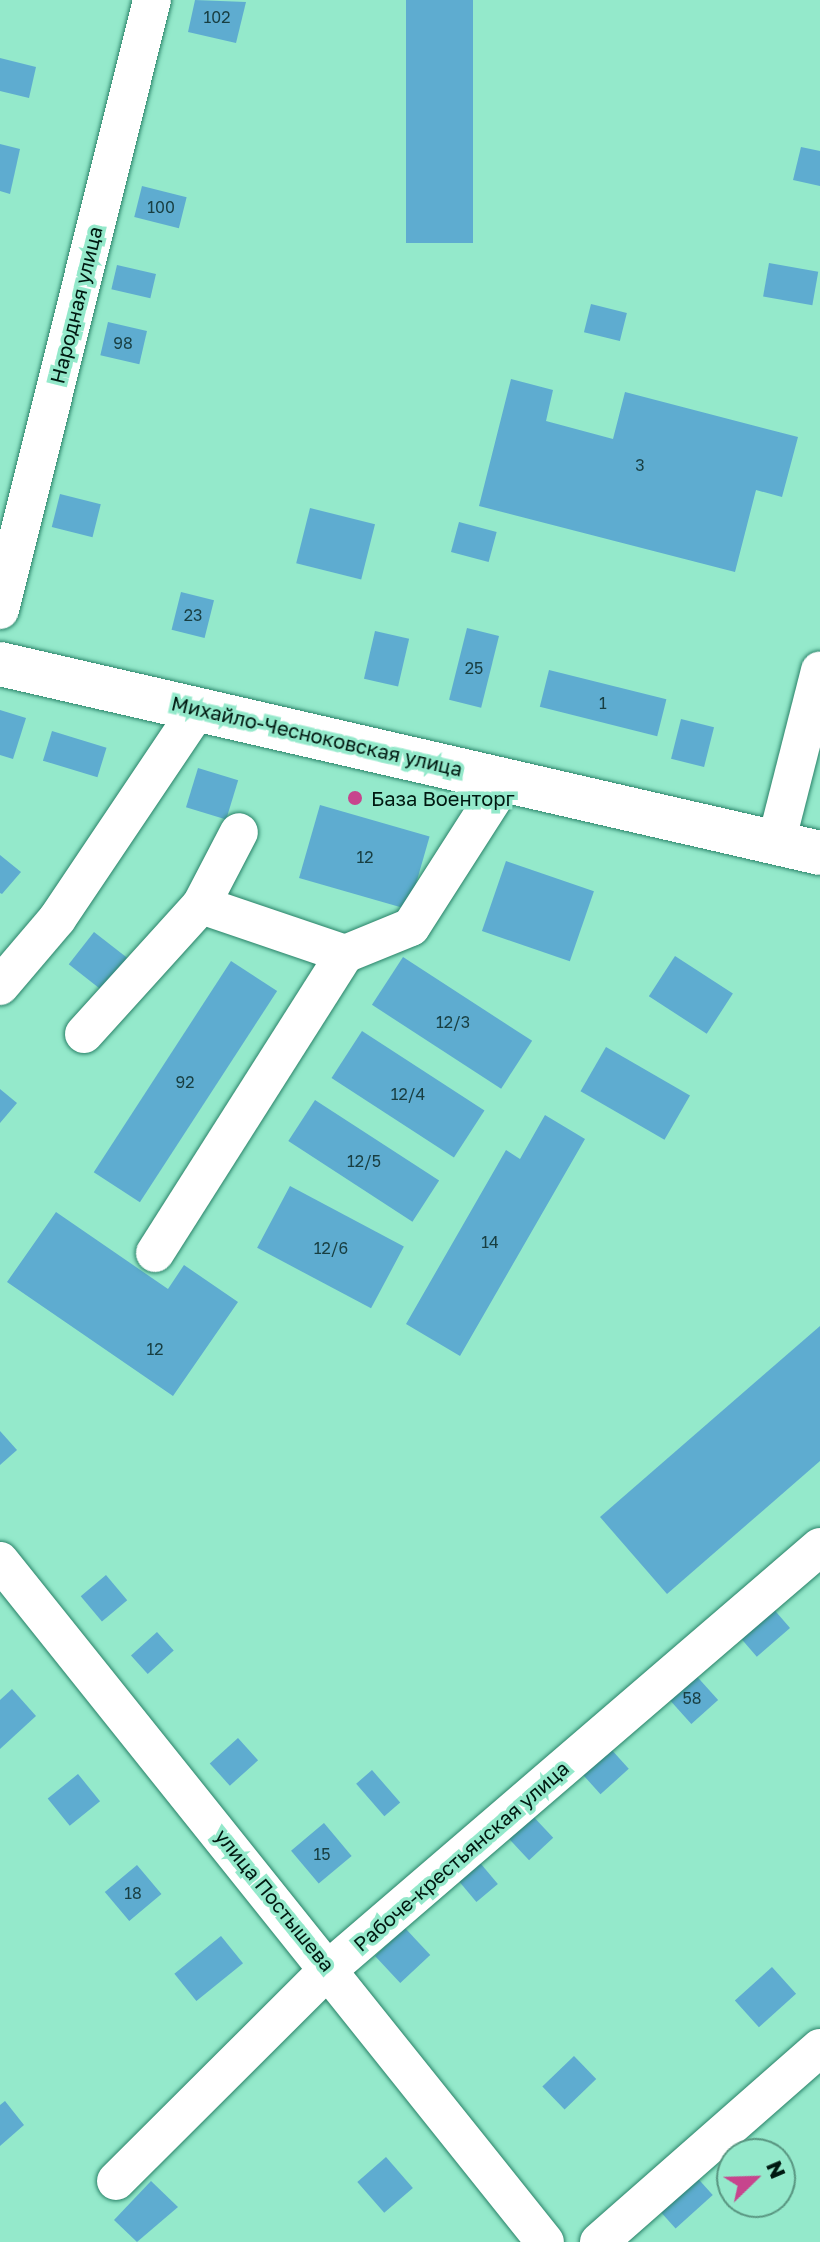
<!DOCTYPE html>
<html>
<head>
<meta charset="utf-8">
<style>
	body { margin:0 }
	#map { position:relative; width:820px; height:2242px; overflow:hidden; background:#94e9cb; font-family:"Golos Text",sans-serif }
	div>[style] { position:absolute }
	.building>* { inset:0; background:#5eacd0; transform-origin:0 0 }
	.roads { filter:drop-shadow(0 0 2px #298268) drop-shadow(0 0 2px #298268) }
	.minor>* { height:38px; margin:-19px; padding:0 19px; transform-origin:19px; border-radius:19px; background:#fff }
	.major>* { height:44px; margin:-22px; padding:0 22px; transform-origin:22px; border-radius:22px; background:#fff }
	.dots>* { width:22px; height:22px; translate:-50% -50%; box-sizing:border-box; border:4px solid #94e9cb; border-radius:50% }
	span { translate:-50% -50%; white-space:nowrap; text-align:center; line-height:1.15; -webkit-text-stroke:7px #94e9cb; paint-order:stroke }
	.number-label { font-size:16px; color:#183e41 }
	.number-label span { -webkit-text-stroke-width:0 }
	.street-label { font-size:20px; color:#001911 }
	.poi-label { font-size:20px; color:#001911 }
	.left { translate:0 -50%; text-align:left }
	.north { position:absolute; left:716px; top:2138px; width:80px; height:80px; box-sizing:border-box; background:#94e9cb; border:2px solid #599681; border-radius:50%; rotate:67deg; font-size:22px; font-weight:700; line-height:32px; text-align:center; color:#001911 }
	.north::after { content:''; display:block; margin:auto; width:28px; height:36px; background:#c7458d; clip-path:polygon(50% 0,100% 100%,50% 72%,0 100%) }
</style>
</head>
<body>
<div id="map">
	<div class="building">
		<div style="clip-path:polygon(195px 0,246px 2px,236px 43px,188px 32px)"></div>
		<div style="left:406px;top:0;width:67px;height:243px"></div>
		<div style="clip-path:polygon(0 58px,36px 67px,29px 98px,0 91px)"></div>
		<div style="clip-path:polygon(0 144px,20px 149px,10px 194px,0 191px)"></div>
		<div style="clip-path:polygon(801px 147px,820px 151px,820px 186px,793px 180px)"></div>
		<div style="left:142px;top:186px;width:46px;height:32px;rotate:14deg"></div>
		<div style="left:769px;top:263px;width:50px;height:34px;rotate:10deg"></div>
		<div style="left:117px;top:265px;width:40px;height:25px;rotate:13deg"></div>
		<div style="left:591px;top:304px;width:37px;height:29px;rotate:14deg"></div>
		<div style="left:108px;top:322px;width:40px;height:34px;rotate:13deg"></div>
		<div style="clip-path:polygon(511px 379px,553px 390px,546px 421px,613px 439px,625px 392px,798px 437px,782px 497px,756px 490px,735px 572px,479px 506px)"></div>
		<div style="left:60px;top:494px;width:42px;height:34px;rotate:14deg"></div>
		<div style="left:310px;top:508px;width:67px;height:57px;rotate:14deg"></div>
		<div style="left:459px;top:522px;width:39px;height:31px;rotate:15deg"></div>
		<div style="left:181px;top:592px;width:34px;height:39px;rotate:14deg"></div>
		<div style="left:467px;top:628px;width:33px;height:74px;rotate:14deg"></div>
		<div style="left:375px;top:631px;width:35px;height:49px;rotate:13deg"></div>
		<div style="left:549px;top:670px;width:121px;height:38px;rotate:14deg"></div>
		<div style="clip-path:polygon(0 710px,26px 718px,13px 759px,0 755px)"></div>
		<div style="left:681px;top:719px;width:34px;height:41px;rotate:14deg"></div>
		<div style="left:52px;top:731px;width:57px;height:31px;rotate:17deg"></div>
		<div style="left:198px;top:768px;width:42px;height:41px;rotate:17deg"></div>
		<div style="left:320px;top:805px;width:114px;height:76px;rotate:16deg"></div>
		<div style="clip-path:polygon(0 855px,21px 872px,2px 894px,0 893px)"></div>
		<div style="left:506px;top:861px;width:93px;height:74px;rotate:19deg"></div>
		<div style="left:94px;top:932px;width:42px;height:41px;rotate:38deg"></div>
		<div style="left:675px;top:956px;width:69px;height:48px;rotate:33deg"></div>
		<div style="left:403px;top:957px;width:154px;height:57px;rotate:33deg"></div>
		<div style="left:231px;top:961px;width:55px;height:252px;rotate:33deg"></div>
		<div style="left:362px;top:1031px;width:146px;height:56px;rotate:33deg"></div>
		<div style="left:606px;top:1047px;width:97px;height:51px;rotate:30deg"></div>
		<div style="clip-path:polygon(0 1089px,17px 1103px,0 1123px)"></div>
		<div style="left:315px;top:1100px;width:148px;height:49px;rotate:33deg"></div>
		<div style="clip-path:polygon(545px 1115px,585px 1139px,460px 1356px,406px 1324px,506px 1150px,520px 1159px)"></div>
		<div style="left:290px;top:1186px;width:129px;height:70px;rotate:28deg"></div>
		<div style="clip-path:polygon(56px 1212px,168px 1289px,184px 1265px,238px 1302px,173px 1396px,7px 1282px)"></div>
		<div style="clip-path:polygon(820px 1326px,820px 1461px,667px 1594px,600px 1517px)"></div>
		<div style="clip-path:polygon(0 1431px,17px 1450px,0 1465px)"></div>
		<div style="left:106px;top:1575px;width:33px;height:33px;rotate:50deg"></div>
		<div style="left:771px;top:1606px;width:29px;height:44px;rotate:49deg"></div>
		<div style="left:157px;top:1632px;width:25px;height:35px;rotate:48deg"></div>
		<div style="left:692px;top:1671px;width:39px;height:36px;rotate:48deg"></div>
		<div style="clip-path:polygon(12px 1689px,36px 1716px,0 1749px,0 1700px)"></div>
		<div style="left:238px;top:1738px;width:30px;height:38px;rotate:48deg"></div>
		<div style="left:610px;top:1748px;width:28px;height:38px;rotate:48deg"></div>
		<div style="left:372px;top:1770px;width:43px;height:21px;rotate:49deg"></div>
		<div style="left:78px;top:1774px;width:35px;height:39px;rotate:51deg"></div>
		<div style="left:530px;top:1813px;width:34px;height:33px;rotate:47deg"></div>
		<div style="left:324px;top:1823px;width:43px;height:43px;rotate:50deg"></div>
		<div style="left:476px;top:1858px;width:34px;height:28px;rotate:50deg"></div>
		<div style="left:137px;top:1865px;width:38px;height:42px;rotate:50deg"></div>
		<div style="left:405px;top:1928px;width:37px;height:41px;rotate:47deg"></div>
		<div style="left:221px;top:1936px;width:35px;height:60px;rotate:51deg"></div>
		<div style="left:772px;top:1967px;width:36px;height:50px;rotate:48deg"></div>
		<div style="left:574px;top:2056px;width:32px;height:44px;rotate:46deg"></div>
		<div style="clip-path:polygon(5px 2101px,24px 2125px,0 2146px,0 2105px)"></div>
		<div style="left:386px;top:2157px;width:41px;height:38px;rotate:49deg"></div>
		<div style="left:692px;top:2172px;width:31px;height:50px;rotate:48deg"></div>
		<div style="clip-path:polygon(151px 2181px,178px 2207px,137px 2242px,114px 2220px)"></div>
	</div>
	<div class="roads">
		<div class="minor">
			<div style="left:0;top:610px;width:629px;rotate:-76.01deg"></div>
			<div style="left:776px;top:843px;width:178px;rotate:-75.7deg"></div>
			<div style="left:201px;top:905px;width:152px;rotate:18.8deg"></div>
			<div style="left:0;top:986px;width:88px;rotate:-49.6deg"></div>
			<div style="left:57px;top:919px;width:254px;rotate:-56.1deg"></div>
			<div style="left:84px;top:1034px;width:174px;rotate:-47.8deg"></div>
			<div style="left:201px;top:905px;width:82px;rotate:-62.5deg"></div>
			<div style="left:155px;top:1253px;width:354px;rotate:-57.6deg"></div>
			<div style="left:345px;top:954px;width:71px;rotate:-22.2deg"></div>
			<div style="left:411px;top:927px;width:174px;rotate:-57.4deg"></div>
			<div style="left:0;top:1561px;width:872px;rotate:51.33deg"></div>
			<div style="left:116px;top:2181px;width:302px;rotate:-44.9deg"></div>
			<div style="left:330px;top:1968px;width:646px;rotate:-40.67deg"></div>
			<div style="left:599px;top:2242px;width:294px;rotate:-41.3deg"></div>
		</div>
		<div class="major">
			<div style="left:0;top:664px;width:841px;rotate:12.98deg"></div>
		</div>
	</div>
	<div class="dots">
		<div style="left:355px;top:798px;background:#c7458d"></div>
	</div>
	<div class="number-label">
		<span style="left:217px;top:17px">102</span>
		<span style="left:161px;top:207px">100</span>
		<span style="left:123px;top:343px">98</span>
		<span style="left:640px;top:465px">3</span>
		<span style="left:193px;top:615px">23</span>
		<span style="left:474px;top:668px">25</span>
		<span style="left:603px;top:703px">1</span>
		<span style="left:365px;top:857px">12</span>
		<span style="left:453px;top:1022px">12/3</span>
		<span style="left:185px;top:1082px">92</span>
		<span style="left:408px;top:1094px">12/4</span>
		<span style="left:364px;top:1161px">12/5</span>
		<span style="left:490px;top:1242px">14</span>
		<span style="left:331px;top:1248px">12/6</span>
		<span style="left:155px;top:1349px">12</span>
		<span style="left:692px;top:1698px">58</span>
		<span style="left:322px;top:1854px">15</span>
		<span style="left:133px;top:1893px">18</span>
	</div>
	<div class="street-label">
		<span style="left:76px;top:305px;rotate:-76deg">Народная улица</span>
		<span style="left:317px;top:736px;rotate:13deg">Михайло-Чесноковская улица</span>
		<span style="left:461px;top:1856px;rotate:-41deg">Рабоче-крестьянская улица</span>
		<span style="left:275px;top:1900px;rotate:51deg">улица Постышева</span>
	</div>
	<div class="poi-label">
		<span class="left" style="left:371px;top:798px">База Военторг</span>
	</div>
	<div class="north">N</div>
</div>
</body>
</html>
